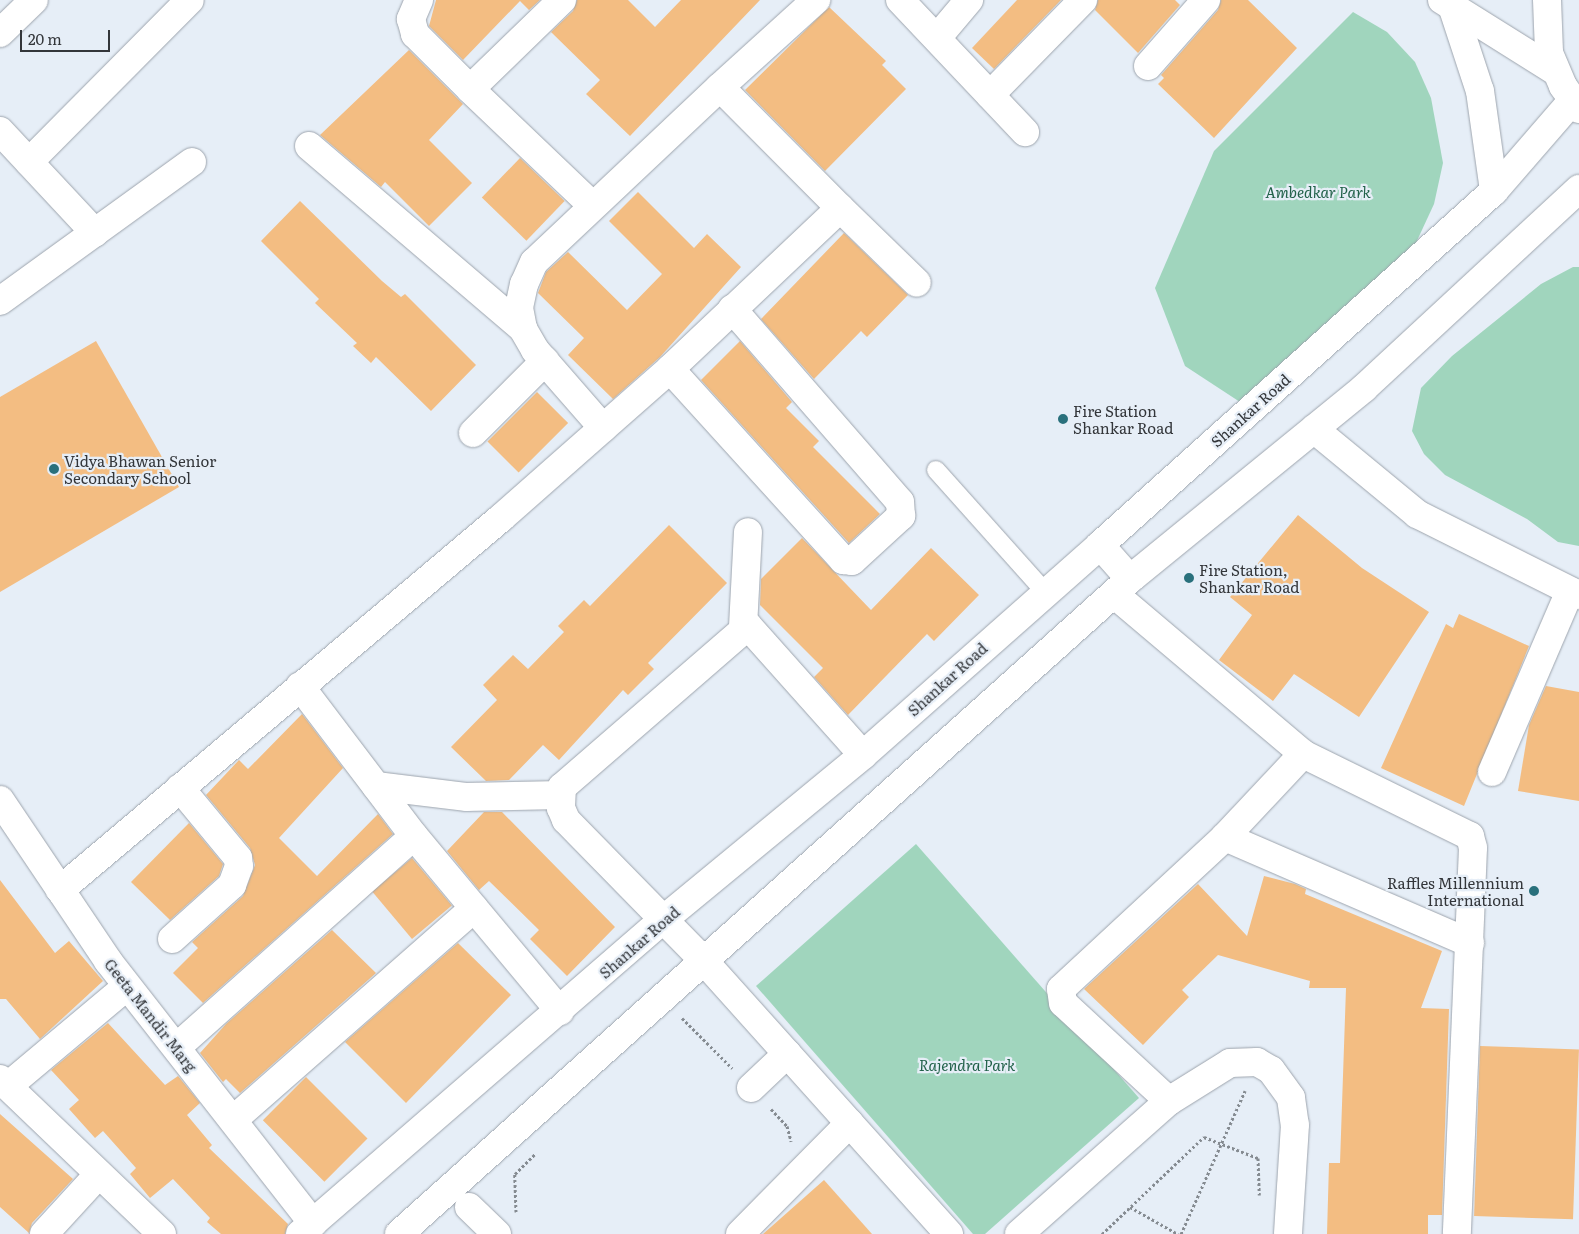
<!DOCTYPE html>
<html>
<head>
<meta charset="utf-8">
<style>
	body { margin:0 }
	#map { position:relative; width:1579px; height:1234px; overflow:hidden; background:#e6eef7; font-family:Literata,serif }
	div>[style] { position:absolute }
	.green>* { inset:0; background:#a0d5bd }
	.building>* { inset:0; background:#f3bd82; transform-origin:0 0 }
	.path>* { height:3px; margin-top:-1.5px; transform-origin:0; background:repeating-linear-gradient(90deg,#858b91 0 2.5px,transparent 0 5px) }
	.roads { filter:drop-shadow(0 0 1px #9da4ad) drop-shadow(0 0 1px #9da4ad) }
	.service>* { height:18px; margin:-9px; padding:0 9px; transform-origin:9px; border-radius:9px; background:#fff }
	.minor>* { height:28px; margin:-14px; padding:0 14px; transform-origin:14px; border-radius:14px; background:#fff }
	.tertiary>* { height:28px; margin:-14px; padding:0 14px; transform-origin:14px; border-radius:14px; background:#fff }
	.secondary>* { height:28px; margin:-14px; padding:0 14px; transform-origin:14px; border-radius:14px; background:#fff }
	.dots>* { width:14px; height:14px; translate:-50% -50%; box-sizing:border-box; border:2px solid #e6eef7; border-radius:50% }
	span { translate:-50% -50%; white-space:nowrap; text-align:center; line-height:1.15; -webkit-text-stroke:4.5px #e6eef7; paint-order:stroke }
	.park-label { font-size:15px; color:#216149; font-style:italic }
	.poi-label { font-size:15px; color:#33363a }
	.left { translate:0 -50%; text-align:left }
	.right { translate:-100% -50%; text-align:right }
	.street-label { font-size:15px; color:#33363a }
	.scale { position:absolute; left:20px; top:30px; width:90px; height:22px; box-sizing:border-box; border:2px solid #33363a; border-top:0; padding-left:6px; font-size:15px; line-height:18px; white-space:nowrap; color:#33363a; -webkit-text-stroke:4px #e6eef7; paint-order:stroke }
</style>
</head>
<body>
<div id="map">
	<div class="green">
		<div style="clip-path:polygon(1353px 12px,1387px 32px,1415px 62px,1431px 98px,1443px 163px,1434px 204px,1415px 245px,1240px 402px,1185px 366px,1155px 288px,1214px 151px)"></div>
		<div style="clip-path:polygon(1573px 267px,1579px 267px,1579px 546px,1558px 542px,1527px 519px,1445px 475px,1424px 454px,1412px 431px,1421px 388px,1452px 356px,1541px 284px)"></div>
		<div style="clip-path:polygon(916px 844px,1139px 1098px,985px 1234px,973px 1234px,756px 986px)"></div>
	</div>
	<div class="building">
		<div style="clip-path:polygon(436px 0,540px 0,529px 10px,520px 1px,463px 60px,429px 26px)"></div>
		<div style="clip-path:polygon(577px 0,628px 0,655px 27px,681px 0,760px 0,630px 136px,586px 94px,600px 80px,551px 32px,573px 11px)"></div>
		<div style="clip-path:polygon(1017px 0,1061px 0,994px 69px,972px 48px)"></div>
		<div style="clip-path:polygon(1098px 0,1175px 0,1180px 5px,1138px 53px,1095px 10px)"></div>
		<div style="clip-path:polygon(1221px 0,1248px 0,1297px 48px,1214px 138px,1158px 84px,1164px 78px,1161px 75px,1218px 10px)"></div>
		<div style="clip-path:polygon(829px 7px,886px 61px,882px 65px,906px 89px,825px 171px,745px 90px)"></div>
		<div style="clip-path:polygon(409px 50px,463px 104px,429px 140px,472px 183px,429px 226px,385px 182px,381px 187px,320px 135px)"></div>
		<div style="left:520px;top:158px;width:62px;height:55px;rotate:44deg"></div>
		<div style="clip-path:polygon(638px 192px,694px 248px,707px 234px,741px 267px,660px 357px,613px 399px,568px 355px,584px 338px,538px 293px,546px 272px,568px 252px,627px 310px,662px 274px,609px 221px)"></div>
		<div style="clip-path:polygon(300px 201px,382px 281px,401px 297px,405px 294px,476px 365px,431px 411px,376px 357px,371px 363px,353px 346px,357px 343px,315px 303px,319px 299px,261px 241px)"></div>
		<div style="clip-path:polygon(844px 233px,908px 295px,867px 337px,861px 331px,814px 379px,761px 319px)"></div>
		<div style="clip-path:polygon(96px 341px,179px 487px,0 592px,0 397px)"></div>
		<div style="clip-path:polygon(740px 341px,792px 402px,786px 408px,819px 441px,813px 447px,880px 514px,849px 543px,701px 380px)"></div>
		<div style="left:537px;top:392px;width:44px;height:70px;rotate:45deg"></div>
		<div style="clip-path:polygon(1298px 515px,1362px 568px,1429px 612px,1359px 717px,1294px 674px,1273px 701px,1219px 660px,1252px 615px,1230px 597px)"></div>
		<div style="clip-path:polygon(669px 525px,727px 583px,648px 663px,654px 669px,628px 695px,623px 690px,559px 760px,543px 745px,509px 780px,486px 781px,451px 747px,497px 700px,483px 685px,513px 655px,528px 669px,564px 632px,558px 626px,584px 600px,590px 606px)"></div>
		<div style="clip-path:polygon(802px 538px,871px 610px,931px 548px,979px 595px,934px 641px,927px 634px,848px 715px,814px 677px,823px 668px,760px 605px,761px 579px)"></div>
		<div style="clip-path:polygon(1459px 614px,1529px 646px,1464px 806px,1381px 768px,1446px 624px,1453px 628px)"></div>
		<div style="clip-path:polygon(1546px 686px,1579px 692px,1579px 801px,1518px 791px,1529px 725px)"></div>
		<div style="clip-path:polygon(302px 714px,343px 768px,279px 838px,317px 876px,378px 814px,393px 834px,203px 1003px,173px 973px,198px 948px,192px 942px,243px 896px,255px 865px,250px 848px,206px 795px,239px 760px,248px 769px)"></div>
		<div style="clip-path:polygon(484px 812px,502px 812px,615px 927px,567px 976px,530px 939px,539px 930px,489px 881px,479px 890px,447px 851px)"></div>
		<div style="clip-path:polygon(189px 823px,223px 864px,219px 876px,170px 920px,131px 882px)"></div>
		<div style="left:412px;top:858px;width:62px;height:52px;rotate:50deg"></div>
		<div style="clip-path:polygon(1264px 876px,1295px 884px,1306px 889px,1305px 894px,1442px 951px,1421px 1008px,1449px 1009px,1442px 1215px,1428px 1215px,1428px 1234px,1327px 1234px,1329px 1163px,1340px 1163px,1346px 988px,1309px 988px,1310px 981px,1218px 955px,1182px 990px,1189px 997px,1143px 1045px,1084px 989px,1198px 884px,1247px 936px)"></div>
		<div style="clip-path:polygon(0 880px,55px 953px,69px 941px,103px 981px,40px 1039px,6px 999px,0 999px)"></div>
		<div style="clip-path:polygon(332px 930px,376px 973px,240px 1093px,226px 1079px,223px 1082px,200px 1053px,226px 1024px)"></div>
		<div style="clip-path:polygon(458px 943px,511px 995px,406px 1103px,345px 1042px)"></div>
		<div style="clip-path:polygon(108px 1023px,165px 1085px,178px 1076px,200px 1103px,187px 1115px,212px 1145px,209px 1148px,288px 1224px,285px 1234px,221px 1234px,207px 1222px,210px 1218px,173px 1179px,150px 1198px,130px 1174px,136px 1168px,103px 1131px,95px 1138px,69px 1109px,79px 1100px,51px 1070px)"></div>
		<div style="left:1480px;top:1046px;width:99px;height:170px;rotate:2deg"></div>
		<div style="left:306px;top:1077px;width:87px;height:61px;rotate:45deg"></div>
		<div style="clip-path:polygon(0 1114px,73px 1179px,32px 1223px,29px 1233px,0 1207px)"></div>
		<div style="clip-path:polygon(824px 1180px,872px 1234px,763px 1234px)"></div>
	</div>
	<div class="path">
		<div style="left:682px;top:1018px;width:71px;rotate:45deg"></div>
		<div style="left:771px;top:1109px;width:23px;rotate:47deg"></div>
		<div style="left:787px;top:1126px;width:16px;rotate:75deg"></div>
		<div style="left:1130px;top:1207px;width:55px;rotate:29.4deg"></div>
		<div style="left:516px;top:1212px;width:38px;rotate:-92deg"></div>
		<div style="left:515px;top:1174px;width:28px;rotate:-45deg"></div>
		<div style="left:1102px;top:1234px;width:141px;rotate:-43.6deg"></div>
		<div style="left:1204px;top:1137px;width:58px;rotate:21.3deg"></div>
		<div style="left:1258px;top:1158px;width:37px;rotate:88deg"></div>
		<div style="left:1181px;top:1234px;width:157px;rotate:-65.9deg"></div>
	</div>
	<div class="roads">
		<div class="service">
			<div style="left:936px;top:470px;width:164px;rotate:48.2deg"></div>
		</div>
		<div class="minor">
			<div style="left:419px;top:0;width:21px;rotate:113deg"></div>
			<div style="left:411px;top:19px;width:16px;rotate:75deg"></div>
			<div style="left:415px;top:34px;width:78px;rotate:45deg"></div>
			<div style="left:562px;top:0;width:128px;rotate:135.9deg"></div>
			<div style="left:470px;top:89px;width:168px;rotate:43.6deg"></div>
			<div style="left:900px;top:0;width:182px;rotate:46.6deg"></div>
			<div style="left:0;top:33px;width:47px;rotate:-44.1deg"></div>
			<div style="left:937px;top:38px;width:50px;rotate:-49.9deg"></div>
			<div style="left:1148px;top:66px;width:88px;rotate:-48.7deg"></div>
			<div style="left:720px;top:87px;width:130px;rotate:-42.2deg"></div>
			<div style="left:990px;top:95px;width:133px;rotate:-45.6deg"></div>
			<div style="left:0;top:131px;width:139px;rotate:47deg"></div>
			<div style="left:309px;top:146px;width:282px;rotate:40.5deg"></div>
			<div style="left:29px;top:162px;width:228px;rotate:-45.2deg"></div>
			<div style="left:840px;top:208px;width:107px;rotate:44.2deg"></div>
			<div style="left:0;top:301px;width:237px;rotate:-35.9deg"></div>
			<div style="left:670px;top:369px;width:258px;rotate:47.8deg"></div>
			<div style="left:843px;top:560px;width:9px;rotate:6deg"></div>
			<div style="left:852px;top:561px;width:67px;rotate:-42.6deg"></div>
			<div style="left:901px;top:516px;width:14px;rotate:-94deg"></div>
			<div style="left:900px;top:502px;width:256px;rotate:-131deg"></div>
			<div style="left:473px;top:433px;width:102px;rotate:-45deg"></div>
			<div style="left:1114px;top:594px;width:248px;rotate:40.2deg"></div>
			<div style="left:1303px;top:754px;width:186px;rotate:26.2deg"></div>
			<div style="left:1470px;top:836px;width:12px;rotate:76deg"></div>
			<div style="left:1473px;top:848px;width:386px;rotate:92.4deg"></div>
			<div style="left:743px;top:627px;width:95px;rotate:-87deg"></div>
			<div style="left:300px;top:686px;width:188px;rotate:52.8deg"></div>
			<div style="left:414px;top:836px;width:228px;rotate:50.2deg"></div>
			<div style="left:863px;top:755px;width:173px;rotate:-131.7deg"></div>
			<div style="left:748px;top:626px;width:246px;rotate:139.1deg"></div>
			<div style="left:562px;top:787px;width:21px;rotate:93deg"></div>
			<div style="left:561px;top:808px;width:13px;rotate:67deg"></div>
			<div style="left:566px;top:820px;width:197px;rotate:45.6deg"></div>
			<div style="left:704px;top:961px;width:367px;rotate:48.1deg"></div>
			<div style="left:1492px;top:772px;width:197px;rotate:-66.7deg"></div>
			<div style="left:376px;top:786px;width:92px;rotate:6.9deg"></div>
			<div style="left:467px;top:797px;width:93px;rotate:-1.2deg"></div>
			<div style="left:0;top:800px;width:194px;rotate:56.1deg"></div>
			<div style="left:108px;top:961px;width:333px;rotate:52deg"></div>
			<div style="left:1225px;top:837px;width:267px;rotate:23.4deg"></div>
			<div style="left:60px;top:890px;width:577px;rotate:-40.15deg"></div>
			<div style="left:501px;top:518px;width:136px;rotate:-41.4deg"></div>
			<div style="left:603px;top:428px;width:89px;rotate:-41.4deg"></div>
			<div style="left:670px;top:369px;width:234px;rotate:-43.4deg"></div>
			<div style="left:840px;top:208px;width:170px;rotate:-134.8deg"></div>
			<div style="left:720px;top:87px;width:255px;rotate:136.7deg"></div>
			<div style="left:534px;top:262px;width:24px;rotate:114deg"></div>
			<div style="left:524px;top:284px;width:25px;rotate:102deg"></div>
			<div style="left:519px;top:308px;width:21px;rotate:79deg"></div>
			<div style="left:523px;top:329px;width:24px;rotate:60deg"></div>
			<div style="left:535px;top:350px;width:103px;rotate:48.9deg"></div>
			<div style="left:172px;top:939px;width:81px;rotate:-42deg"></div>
			<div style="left:232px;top:885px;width:20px;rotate:-70deg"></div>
			<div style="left:239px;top:866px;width:8px;rotate:-97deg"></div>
			<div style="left:238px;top:858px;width:91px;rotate:-129.6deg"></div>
			<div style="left:177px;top:1047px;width:317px;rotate:-41.7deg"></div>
			<div style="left:0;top:1079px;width:224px;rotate:43.7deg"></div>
			<div style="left:8px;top:1086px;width:155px;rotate:-40deg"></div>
			<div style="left:751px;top:1088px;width:50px;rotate:-43.4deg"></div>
			<div style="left:1169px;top:1101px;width:144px;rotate:-137.2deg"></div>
			<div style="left:1063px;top:1003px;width:14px;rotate:-98deg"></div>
			<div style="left:1061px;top:989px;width:224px;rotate:-42.8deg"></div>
			<div style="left:1225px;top:837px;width:114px;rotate:-46.8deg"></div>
			<div style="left:233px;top:1120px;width:321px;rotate:-41.3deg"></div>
			<div style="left:469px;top:1207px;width:39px;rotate:44deg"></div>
			<div style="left:44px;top:1234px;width:81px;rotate:-47.5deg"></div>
			<div style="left:740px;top:1234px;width:156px;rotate:-45.3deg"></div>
			<div style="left:1019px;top:1234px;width:200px;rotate:-41.6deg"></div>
			<div style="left:1169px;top:1101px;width:72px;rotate:-31.9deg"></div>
			<div style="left:1230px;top:1063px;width:27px;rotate:-2deg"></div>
			<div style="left:1257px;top:1062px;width:16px;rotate:30deg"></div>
			<div style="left:1271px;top:1070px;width:34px;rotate:54deg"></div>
			<div style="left:1291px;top:1098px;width:27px;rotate:82deg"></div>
			<div style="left:1295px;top:1125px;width:109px;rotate:93.7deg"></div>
		</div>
		<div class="tertiary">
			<div style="left:1442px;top:0;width:133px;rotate:32.1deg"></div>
		</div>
		<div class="secondary">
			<div style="left:1547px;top:0;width:53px;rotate:87.8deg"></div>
			<div style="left:1549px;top:53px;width:36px;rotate:67deg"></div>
			<div style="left:1563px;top:86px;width:28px;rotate:55deg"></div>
			<div style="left:1452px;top:6px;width:89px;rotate:71.8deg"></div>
			<div style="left:1480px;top:91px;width:101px;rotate:82deg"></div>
			<div style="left:1314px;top:429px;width:134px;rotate:39.5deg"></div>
			<div style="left:1417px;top:514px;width:181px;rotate:26.6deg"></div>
			<div style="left:1100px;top:545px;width:45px;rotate:48.6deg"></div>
			<div style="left:300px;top:1234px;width:480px;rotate:-40.9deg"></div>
			<div style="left:663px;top:920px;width:259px;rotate:-39.5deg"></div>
			<div style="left:863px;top:755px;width:317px;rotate:-41.5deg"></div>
			<div style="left:1100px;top:545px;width:530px;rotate:-41.94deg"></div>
			<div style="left:1494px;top:191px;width:119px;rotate:-49.1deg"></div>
			<div style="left:399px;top:1234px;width:982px;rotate:-41.86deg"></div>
			<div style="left:1130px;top:579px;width:302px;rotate:-39.2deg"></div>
			<div style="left:1364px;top:388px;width:293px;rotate:-42.8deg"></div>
		</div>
	</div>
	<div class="dots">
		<div style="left:1063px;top:419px;background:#29707c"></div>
		<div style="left:54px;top:469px;background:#29707c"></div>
		<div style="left:1189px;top:578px;background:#29707c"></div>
		<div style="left:1534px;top:891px;background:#29707c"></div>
	</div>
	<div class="park-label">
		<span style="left:1318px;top:192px">Ambedkar Park</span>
		<span style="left:967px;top:1065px">Rajendra Park</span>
	</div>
	<div class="poi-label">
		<span class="left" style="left:1073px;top:419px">Fire Station<br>Shankar Road</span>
		<span class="left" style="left:64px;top:469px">Vidya Bhawan Senior<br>Secondary School</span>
		<span class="left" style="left:1199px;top:578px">Fire Station,<br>Shankar Road</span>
		<span class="right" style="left:1524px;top:891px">Raffles Millennium<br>International</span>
	</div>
	<div class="street-label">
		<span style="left:1250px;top:410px;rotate:-42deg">Shankar Road</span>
		<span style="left:947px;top:679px;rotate:-42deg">Shankar Road</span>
		<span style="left:639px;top:942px;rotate:-41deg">Shankar Road</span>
		<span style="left:151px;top:1015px;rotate:52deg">Geeta Mandir Marg</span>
	</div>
	<div class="scale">20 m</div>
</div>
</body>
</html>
